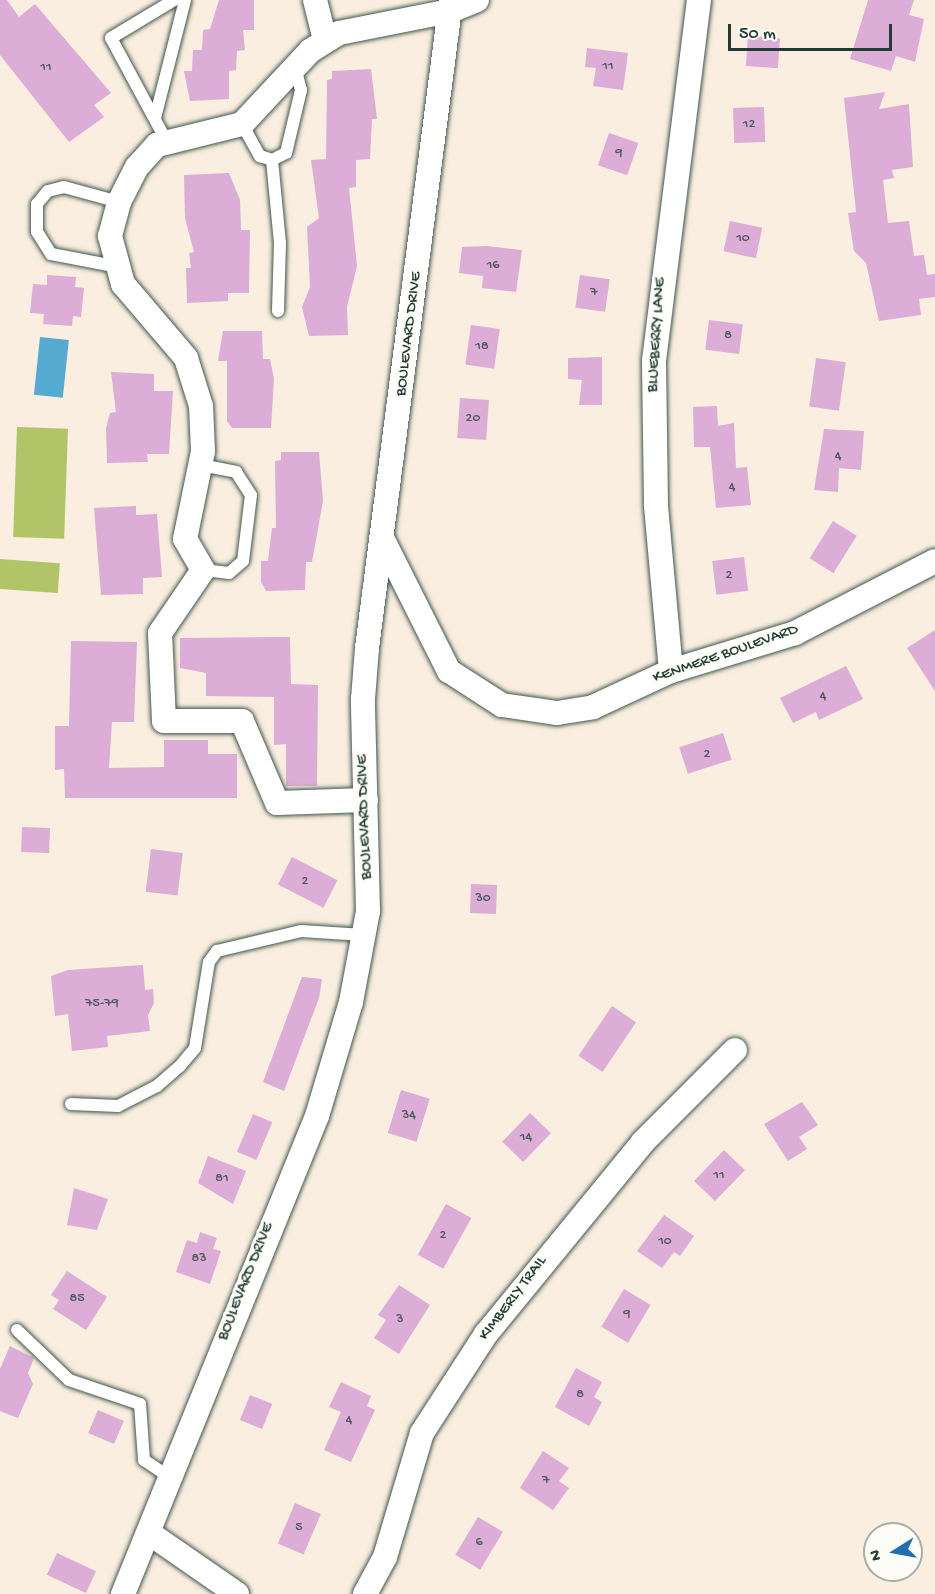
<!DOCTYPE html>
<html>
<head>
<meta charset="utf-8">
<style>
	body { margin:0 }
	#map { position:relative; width:935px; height:1594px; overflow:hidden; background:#f9eedf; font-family:"Gochi Hand",sans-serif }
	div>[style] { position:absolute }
	.green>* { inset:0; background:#b2c468; transform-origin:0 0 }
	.water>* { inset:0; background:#55aad1; transform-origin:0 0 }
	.building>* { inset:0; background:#dcadd6; transform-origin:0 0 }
	.roads { filter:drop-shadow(0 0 2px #40584e) drop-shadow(0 0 2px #40584e) }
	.lane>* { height:12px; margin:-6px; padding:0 6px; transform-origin:6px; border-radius:6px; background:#fff }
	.street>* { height:24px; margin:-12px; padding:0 12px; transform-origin:12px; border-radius:12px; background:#fff }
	span { translate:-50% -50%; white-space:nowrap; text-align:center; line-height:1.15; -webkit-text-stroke:6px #fdfcf7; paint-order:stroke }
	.number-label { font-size:14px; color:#4e595c }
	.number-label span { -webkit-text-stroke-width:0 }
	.street-label { font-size:16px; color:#1f3d34 }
	.north { position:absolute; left:863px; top:1522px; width:60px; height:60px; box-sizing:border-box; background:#fdfcf7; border:2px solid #a4b0a9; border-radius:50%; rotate:259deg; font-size:16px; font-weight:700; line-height:24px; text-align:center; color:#1f3d34 }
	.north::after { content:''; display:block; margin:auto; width:21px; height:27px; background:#1f6fb2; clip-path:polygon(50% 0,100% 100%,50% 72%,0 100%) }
	.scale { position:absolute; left:728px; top:24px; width:164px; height:27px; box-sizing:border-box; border:3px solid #1f3d34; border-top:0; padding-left:8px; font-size:18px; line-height:21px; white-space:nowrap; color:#1f3d34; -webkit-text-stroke:4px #fdfcf7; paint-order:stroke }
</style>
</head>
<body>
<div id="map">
	<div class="green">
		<div style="left:17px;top:427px;width:51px;height:110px;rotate:2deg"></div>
		<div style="left:0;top:559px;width:60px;height:30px;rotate:4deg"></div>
	</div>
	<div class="water">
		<div style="left:40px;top:337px;width:29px;height:58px;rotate:6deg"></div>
	</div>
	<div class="building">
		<div style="clip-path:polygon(0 0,7px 0,19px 17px,35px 4px,111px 93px,94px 105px,104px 117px,69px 142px,0 55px)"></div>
		<div style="clip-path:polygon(219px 0,254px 0,254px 30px,243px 30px,245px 50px,237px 51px,236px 70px,229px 71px,229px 99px,190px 101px,184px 71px,192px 71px,193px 50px,202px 50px,203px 30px,210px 29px)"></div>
		<div style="clip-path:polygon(868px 0,914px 0,909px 15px,924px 19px,915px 62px,896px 56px,891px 71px,850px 59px)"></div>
		<div style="left:748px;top:36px;width:32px;height:30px;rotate:4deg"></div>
		<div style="clip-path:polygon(587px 48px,628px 53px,623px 90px,593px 86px,596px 68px,585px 67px)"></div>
		<div style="clip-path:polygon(371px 69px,377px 119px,372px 119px,370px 159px,356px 160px,356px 187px,349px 188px,357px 266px,347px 307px,348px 335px,309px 336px,302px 307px,310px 287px,307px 227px,319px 218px,311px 160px,326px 159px,327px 80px,332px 79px,332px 71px)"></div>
		<div style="clip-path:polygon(885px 92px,879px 109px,909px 104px,913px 167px,892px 170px,894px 178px,883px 180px,888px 223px,909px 221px,914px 256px,924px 255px,927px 275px,935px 274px,935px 297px,919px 299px,921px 315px,879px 321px,866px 263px,854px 251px,848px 213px,856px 212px,844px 98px)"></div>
		<div style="left:764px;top:107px;width:35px;height:31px;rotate:88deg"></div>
		<div style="left:609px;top:133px;width:31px;height:34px;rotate:19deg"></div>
		<div style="clip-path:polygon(229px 173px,240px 200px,241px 230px,250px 230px,249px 293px,228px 293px,228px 301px,187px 303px,186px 268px,191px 268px,189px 253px,194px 252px,185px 218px,184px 175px)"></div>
		<div style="left:730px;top:221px;width:33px;height:31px;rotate:12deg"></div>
		<div style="clip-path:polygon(487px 246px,522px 250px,516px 292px,482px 288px,483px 276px,459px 273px,462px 247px)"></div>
		<div style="clip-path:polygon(47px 275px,76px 277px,75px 287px,84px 288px,81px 317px,73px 316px,72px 326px,43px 324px,44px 314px,30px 313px,33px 284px,47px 285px)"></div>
		<div style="left:580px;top:275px;width:30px;height:33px;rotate:8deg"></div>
		<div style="left:709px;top:320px;width:34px;height:30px;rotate:7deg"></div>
		<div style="left:471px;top:325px;width:29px;height:40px;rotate:8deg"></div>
		<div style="clip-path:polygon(223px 331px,262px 331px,263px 359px,270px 359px,274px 379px,271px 428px,232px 428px,227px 421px,227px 361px,218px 361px)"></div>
		<div style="clip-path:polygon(602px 357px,602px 405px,579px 405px,582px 380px,568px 379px,568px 358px)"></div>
		<div style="left:816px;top:358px;width:30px;height:49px;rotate:8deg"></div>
		<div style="clip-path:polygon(111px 372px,154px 374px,154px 391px,173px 391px,169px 454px,147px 454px,148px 462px,107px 463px,106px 428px,110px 413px,116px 412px)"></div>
		<div style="left:460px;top:398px;width:29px;height:40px;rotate:4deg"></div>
		<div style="clip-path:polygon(717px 406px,718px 426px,734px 423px,736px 468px,747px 467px,751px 505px,716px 508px,710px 447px,694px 447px,693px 407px)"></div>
		<div style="clip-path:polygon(824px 429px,864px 431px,861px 470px,839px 468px,838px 492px,814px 490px)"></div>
		<div style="clip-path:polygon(281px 452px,319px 452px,323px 501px,312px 562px,306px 562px,305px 590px,266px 591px,261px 582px,261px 561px,268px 561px,272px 528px,276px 528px,275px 461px,281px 460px)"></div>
		<div style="clip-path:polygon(136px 506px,136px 515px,157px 514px,162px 577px,143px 578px,143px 594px,101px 595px,94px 508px)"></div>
		<div style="left:833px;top:521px;width:28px;height:44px;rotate:32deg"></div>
		<div style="left:744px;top:557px;width:34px;height:32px;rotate:83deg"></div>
		<div style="clip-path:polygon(935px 630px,935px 691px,907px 648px)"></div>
		<div style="clip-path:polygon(290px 637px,291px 684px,318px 685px,317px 786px,286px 786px,286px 744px,274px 745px,274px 697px,206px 696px,206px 673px,180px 668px,180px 638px)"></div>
		<div style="clip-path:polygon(71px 641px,137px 642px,134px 722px,112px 722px,109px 768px,164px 767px,164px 740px,208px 740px,208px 754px,237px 754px,237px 798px,65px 798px,64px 769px,55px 770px,55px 726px,69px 726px)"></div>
		<div style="clip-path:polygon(846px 666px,863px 699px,819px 720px,816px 712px,793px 723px,780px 698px)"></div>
		<div style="left:723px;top:733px;width:28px;height:46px;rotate:72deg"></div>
		<div style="left:22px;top:827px;width:28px;height:25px;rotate:2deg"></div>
		<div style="left:151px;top:849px;width:32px;height:43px;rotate:7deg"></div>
		<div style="left:292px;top:857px;width:51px;height:31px;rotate:27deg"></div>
		<div style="left:471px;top:884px;width:26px;height:29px;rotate:2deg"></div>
		<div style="clip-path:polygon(143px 965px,145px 990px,153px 989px,154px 1003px,148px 1015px,150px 1031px,107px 1036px,108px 1047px,72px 1051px,68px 1014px,55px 1016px,51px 976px,68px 970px)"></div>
		<div style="clip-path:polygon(302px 977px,322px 979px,319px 998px,284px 1091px,263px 1082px)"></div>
		<div style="left:612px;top:1006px;width:29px;height:60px;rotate:34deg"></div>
		<div style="left:401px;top:1090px;width:30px;height:45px;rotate:17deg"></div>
		<div style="clip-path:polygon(802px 1102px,818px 1125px,799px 1137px,807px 1149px,788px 1161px,764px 1124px)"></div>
		<div style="left:530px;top:1113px;width:29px;height:40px;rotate:44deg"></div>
		<div style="left:253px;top:1114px;width:21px;height:41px;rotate:23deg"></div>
		<div style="left:724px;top:1150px;width:29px;height:43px;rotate:44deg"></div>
		<div style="clip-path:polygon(208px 1156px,246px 1171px,233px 1204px,198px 1183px)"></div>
		<div style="clip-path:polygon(74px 1188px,108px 1199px,97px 1230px,67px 1225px)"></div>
		<div style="left:446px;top:1204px;width:29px;height:58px;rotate:29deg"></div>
		<div style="clip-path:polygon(664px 1215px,694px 1236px,680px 1256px,674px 1252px,662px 1268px,637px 1251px)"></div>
		<div style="clip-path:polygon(200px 1232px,217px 1238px,213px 1249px,221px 1251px,210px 1284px,176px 1272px,187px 1240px,197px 1243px)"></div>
		<div style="clip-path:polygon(67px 1271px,107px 1297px,86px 1330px,53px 1309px,59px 1300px,51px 1295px)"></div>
		<div style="clip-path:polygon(399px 1285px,430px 1305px,399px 1354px,374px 1338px,386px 1320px,378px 1315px)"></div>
		<div style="left:624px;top:1289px;width:31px;height:44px;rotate:31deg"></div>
		<div style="clip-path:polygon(10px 1346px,34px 1358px,28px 1373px,33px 1384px,18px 1418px,0 1411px,0 1369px)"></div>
		<div style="clip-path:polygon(576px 1368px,602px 1382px,594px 1397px,602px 1402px,589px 1426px,555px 1407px)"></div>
		<div style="clip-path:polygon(341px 1382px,371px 1396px,367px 1406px,375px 1410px,351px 1462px,324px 1450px,341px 1412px,329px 1407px)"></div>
		<div style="left:250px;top:1395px;width:24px;height:27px;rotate:22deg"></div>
		<div style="left:98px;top:1410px;width:28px;height:25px;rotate:23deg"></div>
		<div style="clip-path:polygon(543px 1451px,569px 1468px,559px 1481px,569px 1488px,553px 1510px,520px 1488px)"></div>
		<div style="left:295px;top:1503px;width:28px;height:44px;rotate:23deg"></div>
		<div style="left:478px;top:1517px;width:29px;height:44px;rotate:31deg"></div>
		<div style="left:57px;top:1553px;width:43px;height:24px;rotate:25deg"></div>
	</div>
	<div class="roads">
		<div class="lane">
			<div style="left:155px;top:118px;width:122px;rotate:-75.7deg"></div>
			<div style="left:242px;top:124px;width:37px;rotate:61deg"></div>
			<div style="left:260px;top:156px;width:13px;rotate:18deg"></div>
			<div style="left:272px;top:160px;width:16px;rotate:-27deg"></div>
			<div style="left:286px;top:153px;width:65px;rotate:-76.6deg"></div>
			<div style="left:301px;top:90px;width:23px;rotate:-105deg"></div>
			<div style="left:167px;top:142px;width:118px;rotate:-118.3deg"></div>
			<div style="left:111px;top:38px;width:74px;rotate:-31.1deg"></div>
			<div style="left:272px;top:160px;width:83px;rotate:84.5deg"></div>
			<div style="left:280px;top:243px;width:68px;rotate:91.7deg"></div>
			<div style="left:114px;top:266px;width:64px;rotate:-169.2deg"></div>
			<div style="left:51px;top:254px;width:26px;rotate:-122deg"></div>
			<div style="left:37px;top:232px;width:28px;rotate:-90deg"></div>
			<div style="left:37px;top:204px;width:17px;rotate:-50deg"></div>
			<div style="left:48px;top:191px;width:16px;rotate:-14deg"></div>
			<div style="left:64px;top:187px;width:57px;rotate:15.3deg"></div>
			<div style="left:201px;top:465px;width:36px;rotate:11deg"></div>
			<div style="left:236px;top:472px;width:27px;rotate:57deg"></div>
			<div style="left:251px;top:495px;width:66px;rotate:96.9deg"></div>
			<div style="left:243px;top:561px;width:18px;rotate:139deg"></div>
			<div style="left:229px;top:573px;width:26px;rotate:-173deg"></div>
			<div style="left:71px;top:1104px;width:47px;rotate:2.4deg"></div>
			<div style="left:118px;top:1106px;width:44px;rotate:-27.1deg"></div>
			<div style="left:157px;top:1086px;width:30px;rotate:-41deg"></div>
			<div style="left:180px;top:1066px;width:23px;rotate:-50deg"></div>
			<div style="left:195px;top:1048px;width:87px;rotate:-80.8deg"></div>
			<div style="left:209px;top:962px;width:14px;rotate:-54deg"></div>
			<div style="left:217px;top:951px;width:86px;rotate:-13.4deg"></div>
			<div style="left:301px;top:931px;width:63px;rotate:3.6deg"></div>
			<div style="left:17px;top:1330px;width:72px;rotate:43.9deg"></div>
			<div style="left:69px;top:1380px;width:75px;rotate:18.7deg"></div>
			<div style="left:140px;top:1404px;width:56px;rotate:85.9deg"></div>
			<div style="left:144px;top:1460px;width:32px;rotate:34deg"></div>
		</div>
		<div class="street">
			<div style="left:315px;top:0;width:41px;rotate:76deg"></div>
			<div style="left:383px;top:540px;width:147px;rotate:63.3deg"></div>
			<div style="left:449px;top:671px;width:63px;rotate:32.7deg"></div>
			<div style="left:502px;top:705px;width:56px;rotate:8.3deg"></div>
			<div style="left:557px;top:713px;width:36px;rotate:-9deg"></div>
			<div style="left:593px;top:707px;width:86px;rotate:-24.8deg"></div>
			<div style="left:671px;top:671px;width:130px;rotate:-17deg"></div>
			<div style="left:795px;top:633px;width:157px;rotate:-27.2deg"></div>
			<div style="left:671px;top:671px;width:167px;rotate:-95.2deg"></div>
			<div style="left:656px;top:505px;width:144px;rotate:-90.8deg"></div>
			<div style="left:654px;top:361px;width:364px;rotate:-82.9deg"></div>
			<div style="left:366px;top:800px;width:89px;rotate:178.1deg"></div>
			<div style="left:277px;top:803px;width:89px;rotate:-113.1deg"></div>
			<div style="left:242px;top:721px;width:78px;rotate:180deg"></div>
			<div style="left:164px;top:721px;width:88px;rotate:-92.6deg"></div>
			<div style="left:160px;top:633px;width:76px;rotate:-55.7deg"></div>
			<div style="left:203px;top:570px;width:36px;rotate:-120deg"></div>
			<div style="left:185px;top:539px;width:90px;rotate:-78.4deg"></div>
			<div style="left:203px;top:451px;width:45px;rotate:-92.5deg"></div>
			<div style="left:201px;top:406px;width:50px;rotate:-107.4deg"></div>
			<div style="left:186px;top:358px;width:97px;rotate:-130.4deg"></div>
			<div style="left:123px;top:284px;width:50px;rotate:-105.2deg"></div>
			<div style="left:110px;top:236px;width:35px;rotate:-75deg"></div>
			<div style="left:119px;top:202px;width:39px;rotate:-63deg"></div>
			<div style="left:137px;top:167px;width:30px;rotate:-48deg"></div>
			<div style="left:157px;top:145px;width:88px;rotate:-13.9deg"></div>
			<div style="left:242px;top:124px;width:100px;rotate:-47deg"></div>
			<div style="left:310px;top:51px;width:34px;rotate:-32deg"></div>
			<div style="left:339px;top:33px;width:113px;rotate:-11.2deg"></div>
			<div style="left:450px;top:11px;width:29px;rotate:-22deg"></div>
			<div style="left:149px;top:1533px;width:107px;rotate:34.7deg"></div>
			<div style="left:123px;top:1594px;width:516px;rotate:-67.91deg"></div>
			<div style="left:317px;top:1116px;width:119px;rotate:-73.4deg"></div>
			<div style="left:351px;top:1002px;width:93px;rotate:-79.4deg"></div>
			<div style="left:368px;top:911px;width:212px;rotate:-91.4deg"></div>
			<div style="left:363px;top:699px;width:51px;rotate:-85.5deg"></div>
			<div style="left:367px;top:648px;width:653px;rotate:-82.61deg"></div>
			<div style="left:365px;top:1594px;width:42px;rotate:-61.6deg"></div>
			<div style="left:385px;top:1557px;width:129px;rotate:-73.4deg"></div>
			<div style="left:422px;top:1433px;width:118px;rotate:-57.1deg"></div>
			<div style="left:486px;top:1334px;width:248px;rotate:-50.7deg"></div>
			<div style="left:643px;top:1142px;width:130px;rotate:-45deg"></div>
		</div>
	</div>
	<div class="number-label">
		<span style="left:608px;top:67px">11</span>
		<span style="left:46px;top:68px">11</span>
		<span style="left:749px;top:125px">12</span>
		<span style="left:619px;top:154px">9</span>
		<span style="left:743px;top:239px">10</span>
		<span style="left:493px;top:266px">16</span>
		<span style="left:594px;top:293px">7</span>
		<span style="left:728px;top:336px">8</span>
		<span style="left:482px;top:347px">18</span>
		<span style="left:473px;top:419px">20</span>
		<span style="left:838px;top:457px">4</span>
		<span style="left:732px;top:488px">4</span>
		<span style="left:729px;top:576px">2</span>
		<span style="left:823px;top:697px">4</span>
		<span style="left:707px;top:755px">2</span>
		<span style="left:305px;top:882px">2</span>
		<span style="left:483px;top:899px">30</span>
		<span style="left:102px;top:1004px">75-79</span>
		<span style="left:409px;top:1116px">34</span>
		<span style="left:526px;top:1138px">14</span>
		<span style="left:719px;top:1176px">11</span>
		<span style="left:222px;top:1179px">81</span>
		<span style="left:443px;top:1236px">2</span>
		<span style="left:665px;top:1242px">10</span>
		<span style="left:199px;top:1259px">83</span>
		<span style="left:77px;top:1299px">85</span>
		<span style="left:627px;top:1315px">9</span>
		<span style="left:400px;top:1320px">3</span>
		<span style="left:580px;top:1395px">8</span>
		<span style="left:349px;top:1421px">4</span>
		<span style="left:546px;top:1481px">7</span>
		<span style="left:299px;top:1528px">5</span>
		<span style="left:479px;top:1543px">6</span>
	</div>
	<div class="street-label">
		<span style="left:410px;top:334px;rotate:-83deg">BOULEVARD DRIVE</span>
		<span style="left:658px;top:335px;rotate:-86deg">BLUEBERRY LANE</span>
		<span style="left:726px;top:655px;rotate:-19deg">KENMERE BOULEVARD</span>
		<span style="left:366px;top:817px;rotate:-92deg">BOULEVARD DRIVE</span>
		<span style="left:247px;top:1282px;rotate:-68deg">BOULEVARD DRIVE</span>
		<span style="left:514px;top:1299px;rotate:-53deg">KIMBERLY TRAIL</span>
	</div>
	<div class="north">N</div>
	<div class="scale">50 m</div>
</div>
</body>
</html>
